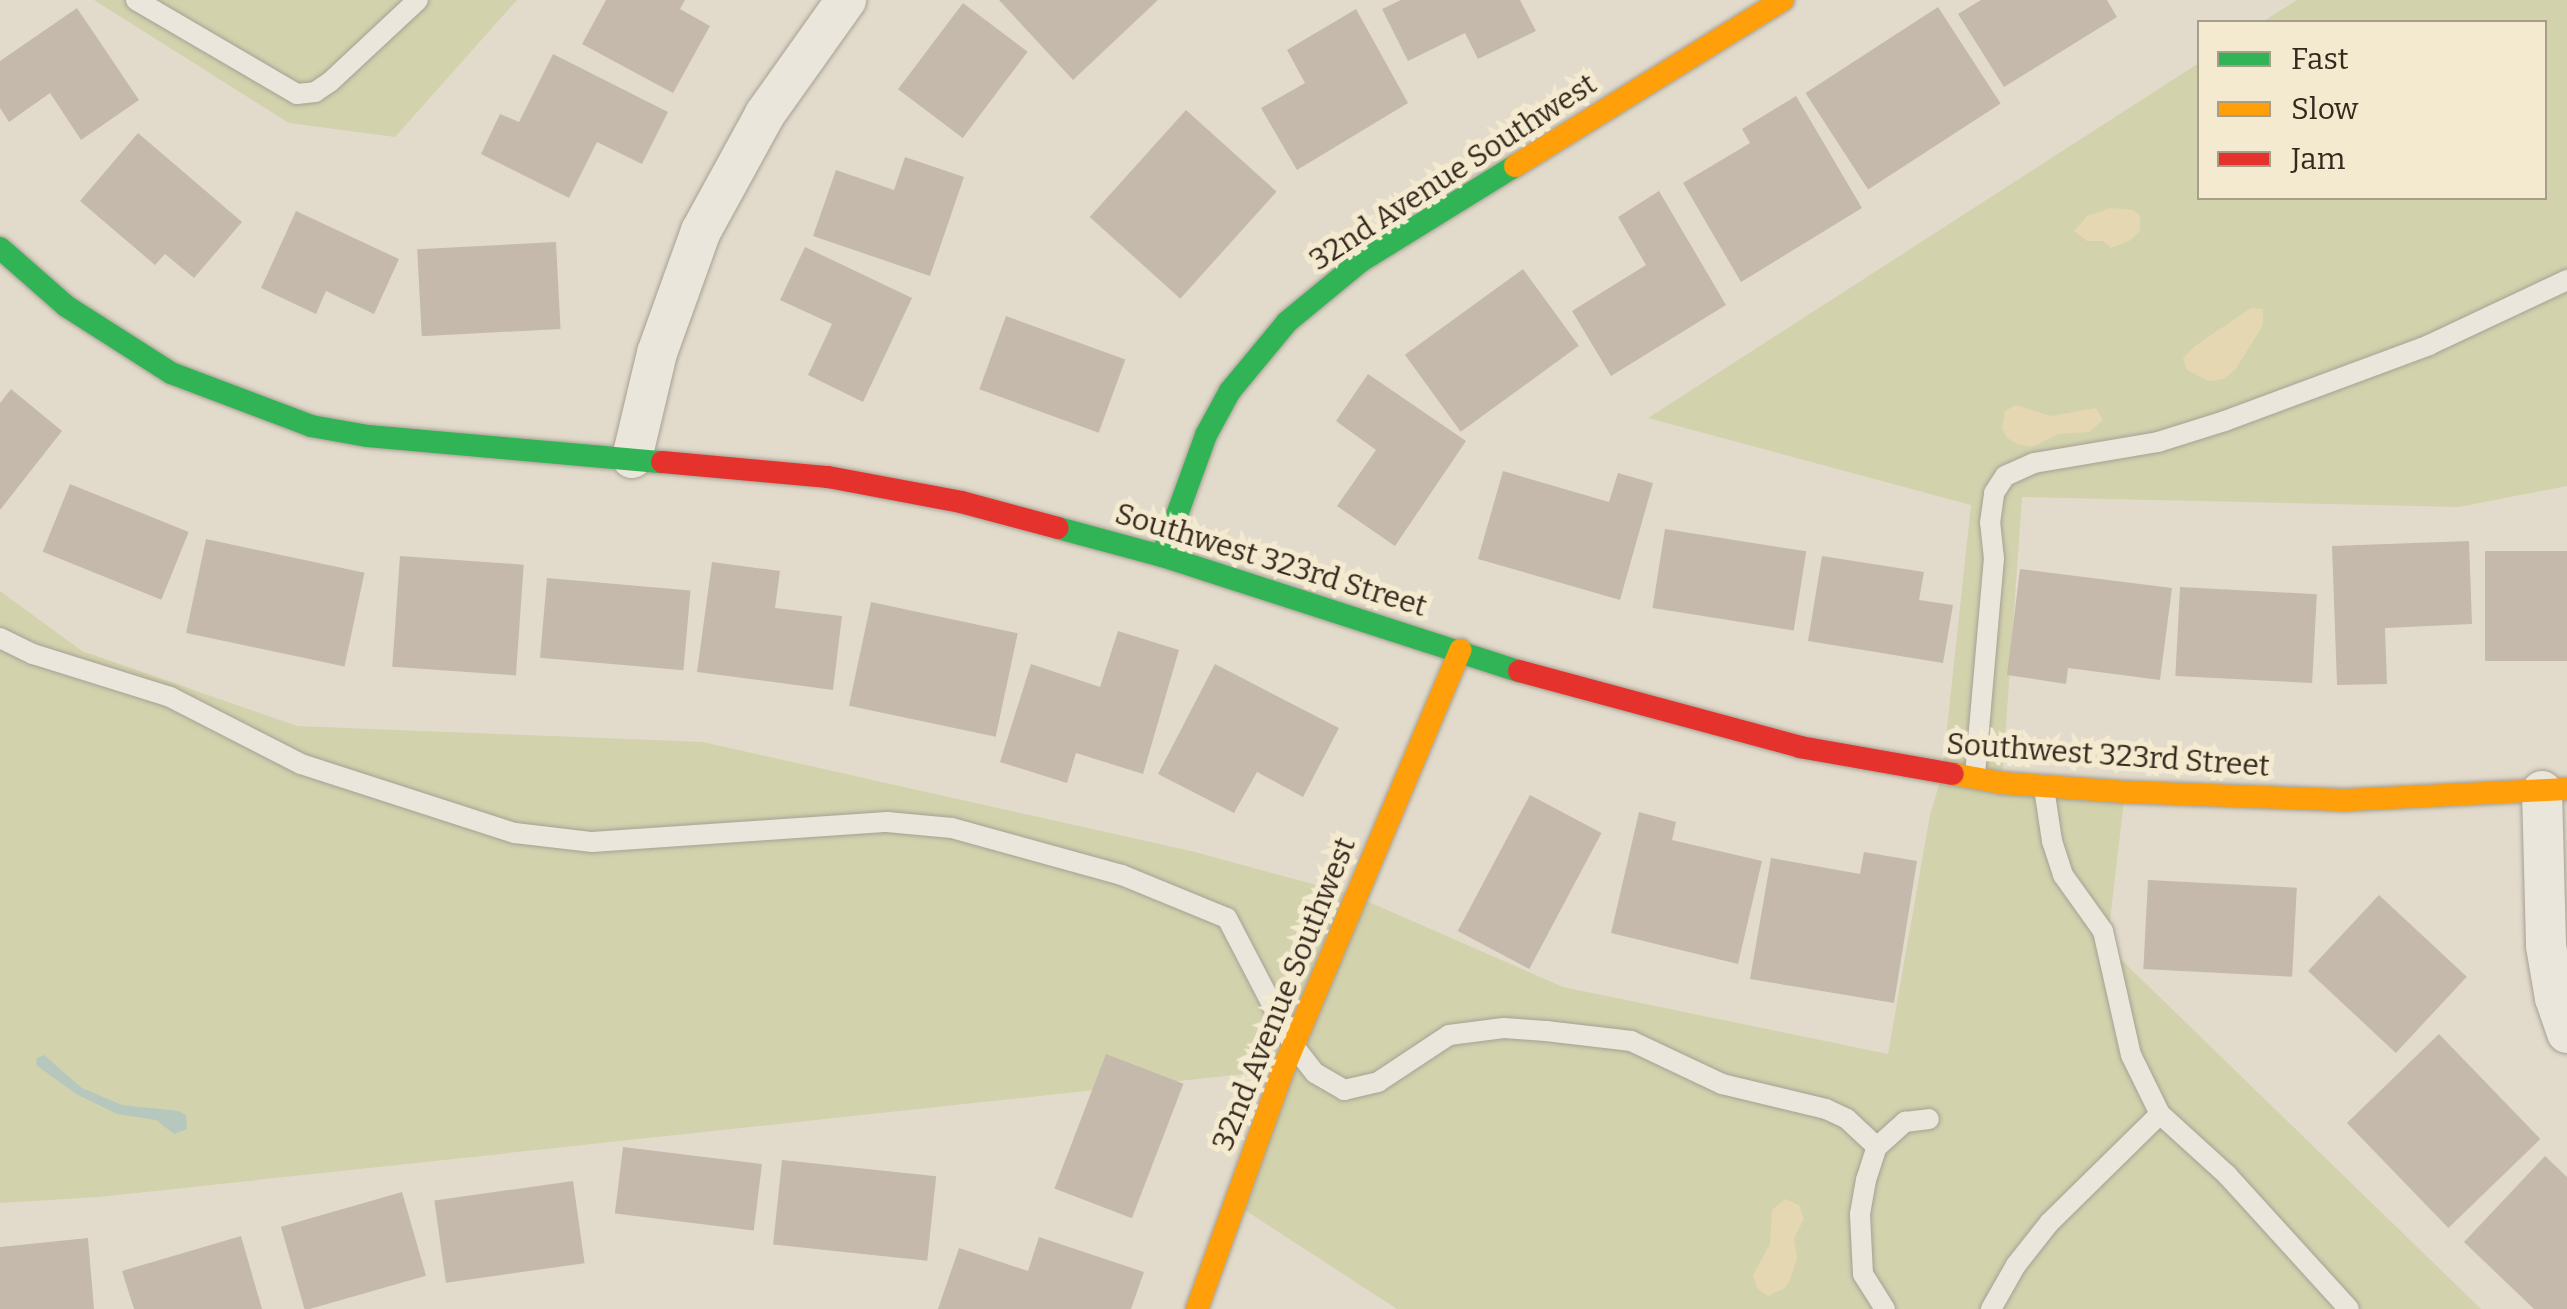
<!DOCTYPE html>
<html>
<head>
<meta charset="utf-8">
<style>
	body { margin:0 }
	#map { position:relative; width:2567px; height:1309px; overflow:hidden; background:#e2dbcb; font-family:Bitter,serif }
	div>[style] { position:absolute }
	.green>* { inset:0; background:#d2d2ad }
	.sand>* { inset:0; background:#e5d7b2 }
	.water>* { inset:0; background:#b6c7bd }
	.building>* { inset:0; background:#c5b9ac; transform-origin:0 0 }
	.roads { filter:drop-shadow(0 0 2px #a7a094) drop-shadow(0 0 2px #a7a094) }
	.lane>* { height:20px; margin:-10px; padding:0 10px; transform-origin:10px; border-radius:10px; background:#eae6dc }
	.street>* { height:40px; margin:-20px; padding:0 20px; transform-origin:20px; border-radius:20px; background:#eae6dc }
	.fast>* { height:22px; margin:-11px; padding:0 11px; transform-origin:11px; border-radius:11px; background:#30b455 }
	.slow>* { height:22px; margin:-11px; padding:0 11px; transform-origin:11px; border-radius:11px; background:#ff9f0a }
	.jam>* { height:22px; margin:-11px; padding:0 11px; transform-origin:11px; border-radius:11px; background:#e5322d }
	span { translate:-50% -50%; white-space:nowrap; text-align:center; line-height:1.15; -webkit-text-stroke:10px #f4ead0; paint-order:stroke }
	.street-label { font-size:30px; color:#35291d }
	.legend { position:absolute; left:2197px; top:20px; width:350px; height:180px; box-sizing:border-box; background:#f4ead0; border:2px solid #a89d88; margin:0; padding:12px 18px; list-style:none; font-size:30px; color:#35291d }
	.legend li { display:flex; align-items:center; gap:20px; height:50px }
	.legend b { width:50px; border:2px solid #a89d88 }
</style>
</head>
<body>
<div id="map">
	<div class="green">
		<div style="clip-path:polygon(94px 0,517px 0,395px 137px,289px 123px)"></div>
		<div style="clip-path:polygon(2297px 0,2567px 0,2567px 486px,2459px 507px,2022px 497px,2002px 782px,2125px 792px,2107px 946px,2481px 1309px,1397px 1309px,1234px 1203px,1282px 1070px,99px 1197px,0 1203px,0 591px,82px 651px,297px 726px,703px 742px,1195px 852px,1353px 895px,1563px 987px,1888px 1054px,1930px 815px,1942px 775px,1971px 505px,1648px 418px,2199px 63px,2200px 198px,2544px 198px,2544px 22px,2262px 22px)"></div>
	</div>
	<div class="sand">
		<div style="clip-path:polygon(2111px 208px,2133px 210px,2140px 216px,2140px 231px,2129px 241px,2111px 248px,2103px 241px,2087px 241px,2074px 231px,2087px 216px)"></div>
		<div style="clip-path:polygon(2251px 308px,2263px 309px,2263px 325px,2235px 370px,2224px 379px,2209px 381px,2187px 370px,2183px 358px,2195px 346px)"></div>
		<div style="clip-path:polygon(2016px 405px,2051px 416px,2096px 408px,2103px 420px,2089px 432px,2058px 434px,2032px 447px,2020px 445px,2007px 438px,2002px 428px,2005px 411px)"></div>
		<div style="clip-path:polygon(1785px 1199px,1799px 1205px,1804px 1219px,1794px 1238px,1797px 1258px,1790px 1280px,1785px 1288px,1768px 1296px,1757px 1288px,1753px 1275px,1770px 1244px,1772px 1210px)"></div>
	</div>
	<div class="water">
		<div style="clip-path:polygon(44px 1055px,82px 1088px,122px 1105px,178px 1111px,186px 1115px,187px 1129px,174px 1134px,156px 1120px,117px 1114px,76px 1094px,36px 1065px,37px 1058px)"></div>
	</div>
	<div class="building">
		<div style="clip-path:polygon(606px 0,685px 0,680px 9px,710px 26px,673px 93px,582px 44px)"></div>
		<div style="clip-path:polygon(999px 0,1158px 0,1073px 80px)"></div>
		<div style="clip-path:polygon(1401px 0,1520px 0,1536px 31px,1478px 59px,1465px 33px,1408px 61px,1382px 9px)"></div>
		<div style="clip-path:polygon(1981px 0,2107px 0,2117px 17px,2004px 87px,1958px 14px)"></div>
		<div style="left:963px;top:3px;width:81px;height:108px;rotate:37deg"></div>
		<div style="left:1938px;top:7px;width:115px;height:158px;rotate:57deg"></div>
		<div style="clip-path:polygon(77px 8px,139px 100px,81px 140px,50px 93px,9px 122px,0 108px,0 61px)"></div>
		<div style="clip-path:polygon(1356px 9px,1408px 103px,1297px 170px,1261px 108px,1305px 83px,1287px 50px)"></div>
		<div style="clip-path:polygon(553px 54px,668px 112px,642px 164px,597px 142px,569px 198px,481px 154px,500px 114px,519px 122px)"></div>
		<div style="clip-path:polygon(1796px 96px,1862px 208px,1741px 282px,1683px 183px,1750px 143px,1742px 129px)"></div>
		<div style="left:1186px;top:110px;width:122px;height:144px;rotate:42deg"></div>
		<div style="clip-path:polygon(138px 133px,242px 222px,194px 278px,165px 254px,155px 265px,80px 201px)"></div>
		<div style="clip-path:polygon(905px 157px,964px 177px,930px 276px,813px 236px,836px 170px,894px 190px)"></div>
		<div style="clip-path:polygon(1659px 191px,1726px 305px,1611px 376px,1572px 311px,1646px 265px,1618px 217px)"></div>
		<div style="clip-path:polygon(296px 211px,399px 259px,374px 314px,326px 291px,316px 314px,261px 288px)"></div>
		<div style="left:556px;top:242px;width:87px;height:139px;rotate:87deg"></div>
		<div style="clip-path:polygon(805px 247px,912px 298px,863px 402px,808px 375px,832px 324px,780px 300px)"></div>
		<div style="left:1523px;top:269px;width:95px;height:146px;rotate:54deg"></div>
		<div style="left:1006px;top:316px;width:127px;height:78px;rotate:20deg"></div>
		<div style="clip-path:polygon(1368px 374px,1466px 441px,1395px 546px,1337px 506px,1376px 450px,1336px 421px)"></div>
		<div style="clip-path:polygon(11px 389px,62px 431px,0 510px,0 403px)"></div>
		<div style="clip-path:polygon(1503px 471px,1609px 502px,1618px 473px,1653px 483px,1620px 600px,1478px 559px)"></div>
		<div style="left:70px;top:484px;width:128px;height:73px;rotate:22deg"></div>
		<div style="left:1665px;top:529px;width:143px;height:80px;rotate:9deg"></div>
		<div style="left:206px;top:539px;width:162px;height:96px;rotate:12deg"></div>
		<div style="clip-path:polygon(2469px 541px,2472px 624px,2385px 628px,2387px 684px,2337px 685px,2332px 546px)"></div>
		<div style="left:2567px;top:551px;width:110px;height:82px;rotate:90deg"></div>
		<div style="left:400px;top:556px;width:124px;height:111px;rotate:4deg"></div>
		<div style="clip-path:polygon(1822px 556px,1924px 572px,1919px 600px,1953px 605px,1943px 663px,1808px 641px)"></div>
		<div style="clip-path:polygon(712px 562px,780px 571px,775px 608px,842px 616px,833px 690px,697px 672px)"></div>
		<div style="clip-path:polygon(2020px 569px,2172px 588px,2160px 680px,2068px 668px,2066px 684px,2007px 675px)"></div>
		<div style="left:547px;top:578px;width:144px;height:80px;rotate:5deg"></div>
		<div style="left:2180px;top:587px;width:137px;height:89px;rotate:3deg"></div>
		<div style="left:871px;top:602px;width:150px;height:106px;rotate:12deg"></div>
		<div style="clip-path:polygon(1118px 631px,1179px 650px,1143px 774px,1076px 753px,1067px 783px,1000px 762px,1031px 664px,1100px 687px)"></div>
		<div style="clip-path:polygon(1215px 664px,1339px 728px,1303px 797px,1257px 772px,1234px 813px,1158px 774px)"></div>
		<div style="left:1530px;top:795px;width:81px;height:154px;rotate:28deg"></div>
		<div style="clip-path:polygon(1639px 812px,1676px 822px,1672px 840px,1762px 861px,1738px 964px,1611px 933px)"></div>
		<div style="clip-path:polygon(1864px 852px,1917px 861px,1894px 1003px,1750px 979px,1771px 858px,1860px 874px)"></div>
		<div style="left:2148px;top:880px;width:149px;height:89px;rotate:3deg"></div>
		<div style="left:2379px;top:895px;width:120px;height:104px;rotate:43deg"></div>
		<div style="left:2439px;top:1034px;width:146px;height:128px;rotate:46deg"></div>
		<div style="left:1106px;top:1054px;width:83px;height:144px;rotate:21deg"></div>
		<div style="left:623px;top:1147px;width:140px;height:67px;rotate:7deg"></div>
		<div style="clip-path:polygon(2545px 1156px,2567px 1177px,2567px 1309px,2534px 1309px,2464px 1242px)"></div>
		<div style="left:782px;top:1160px;width:155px;height:85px;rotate:6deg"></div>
		<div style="left:573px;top:1181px;width:83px;height:140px;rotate:82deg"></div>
		<div style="left:402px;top:1192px;width:87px;height:126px;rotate:74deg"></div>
		<div style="clip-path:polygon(241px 1236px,262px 1309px,134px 1309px,122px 1271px)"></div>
		<div style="clip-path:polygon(1039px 1237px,1144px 1272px,1131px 1309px,938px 1309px,959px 1248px,1028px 1271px)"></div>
		<div style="clip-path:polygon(88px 1238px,94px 1309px,0 1309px,0 1247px)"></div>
	</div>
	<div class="roads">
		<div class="lane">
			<div style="left:136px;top:0;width:186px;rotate:30.3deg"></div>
			<div style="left:297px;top:94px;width:18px;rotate:-6deg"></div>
			<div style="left:315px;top:92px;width:18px;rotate:-34deg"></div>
			<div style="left:330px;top:82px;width:120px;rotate:-43deg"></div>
			<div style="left:0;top:638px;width:37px;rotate:26deg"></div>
			<div style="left:33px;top:654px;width:144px;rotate:17.4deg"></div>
			<div style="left:170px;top:697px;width:147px;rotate:27.1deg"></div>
			<div style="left:301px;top:764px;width:225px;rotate:17.9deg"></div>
			<div style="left:515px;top:833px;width:78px;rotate:6.7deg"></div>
			<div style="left:592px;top:842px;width:296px;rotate:-3.9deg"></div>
			<div style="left:887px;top:822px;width:65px;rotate:5.3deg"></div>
			<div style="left:952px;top:828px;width:176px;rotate:15.5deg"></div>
			<div style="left:1122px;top:875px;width:113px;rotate:22.3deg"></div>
			<div style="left:1227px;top:918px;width:143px;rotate:62.5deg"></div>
			<div style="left:1293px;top:1045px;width:36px;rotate:52deg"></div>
			<div style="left:1315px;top:1073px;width:34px;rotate:30deg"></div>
			<div style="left:1344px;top:1090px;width:35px;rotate:-13deg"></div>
			<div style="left:1378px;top:1082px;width:85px;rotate:-33.5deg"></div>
			<div style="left:1449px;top:1035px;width:55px;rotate:-7.3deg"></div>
			<div style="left:1504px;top:1028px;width:42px;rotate:4.1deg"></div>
			<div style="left:1546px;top:1031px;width:86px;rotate:6.7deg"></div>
			<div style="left:1631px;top:1041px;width:101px;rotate:25.3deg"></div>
			<div style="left:1722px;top:1084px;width:107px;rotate:13.5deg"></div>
			<div style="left:1826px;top:1109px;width:23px;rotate:25deg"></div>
			<div style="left:1847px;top:1119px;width:41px;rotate:43deg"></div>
			<div style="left:1975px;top:775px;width:217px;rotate:-85deg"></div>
			<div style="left:1994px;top:559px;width:36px;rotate:-96deg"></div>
			<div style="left:1990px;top:523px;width:30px;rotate:-82deg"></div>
			<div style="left:1994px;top:493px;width:20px;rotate:-57deg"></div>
			<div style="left:2005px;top:476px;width:32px;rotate:-24deg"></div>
			<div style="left:2034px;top:463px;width:126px;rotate:-9.6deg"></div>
			<div style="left:2158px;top:442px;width:70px;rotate:-17.4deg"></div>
			<div style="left:2225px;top:421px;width:218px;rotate:-20.4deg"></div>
			<div style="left:2429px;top:345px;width:153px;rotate:-25.2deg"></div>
			<div style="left:2044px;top:788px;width:54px;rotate:81.4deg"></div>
			<div style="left:2052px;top:841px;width:36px;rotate:72deg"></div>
			<div style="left:2063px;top:875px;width:69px;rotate:54.5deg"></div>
			<div style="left:2103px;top:931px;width:127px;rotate:77.3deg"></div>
			<div style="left:2131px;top:1055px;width:66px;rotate:63.8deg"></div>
			<div style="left:2160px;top:1114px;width:91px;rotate:42.3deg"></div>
			<div style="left:2227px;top:1175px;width:181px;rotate:47.7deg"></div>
			<div style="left:1885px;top:1309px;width:41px;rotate:-122.2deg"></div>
			<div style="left:1863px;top:1274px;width:60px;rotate:-92.9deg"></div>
			<div style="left:1860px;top:1214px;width:35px;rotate:-80deg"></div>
			<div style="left:1866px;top:1180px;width:35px;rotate:-72deg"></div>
			<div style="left:1877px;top:1147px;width:38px;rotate:-42deg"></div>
			<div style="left:1905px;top:1122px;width:24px;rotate:-7deg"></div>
			<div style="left:1991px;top:1309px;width:51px;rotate:-60.4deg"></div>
			<div style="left:2016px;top:1265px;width:55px;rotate:-51.7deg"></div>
			<div style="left:2050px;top:1222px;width:154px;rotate:-44.5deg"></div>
		</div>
		<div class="street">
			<div style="left:632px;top:458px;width:108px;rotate:-76.6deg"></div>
			<div style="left:657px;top:353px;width:130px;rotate:-70.2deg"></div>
			<div style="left:701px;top:231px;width:133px;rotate:-61.3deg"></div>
			<div style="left:765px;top:114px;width:140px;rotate:-54.6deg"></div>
			<div style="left:2542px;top:791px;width:155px;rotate:88.5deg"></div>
			<div style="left:2546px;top:946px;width:53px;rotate:80.2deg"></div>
			<div style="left:2555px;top:998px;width:37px;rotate:71deg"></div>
		</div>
		<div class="fast">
			<div style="left:0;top:248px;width:88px;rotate:41.3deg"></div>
			<div style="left:66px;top:306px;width:125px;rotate:32.5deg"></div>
			<div style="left:171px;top:373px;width:150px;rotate:20.7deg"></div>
			<div style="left:311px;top:426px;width:58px;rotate:10deg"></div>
			<div style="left:368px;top:436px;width:295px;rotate:5.1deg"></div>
			<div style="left:1058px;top:528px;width:108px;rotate:15.1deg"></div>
			<div style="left:1162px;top:556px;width:375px;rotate:17.9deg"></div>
			<div style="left:1162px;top:556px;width:129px;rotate:-70deg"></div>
			<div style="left:1206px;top:435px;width:50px;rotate:-61.4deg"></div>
			<div style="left:1230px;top:391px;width:89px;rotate:-50.4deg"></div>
			<div style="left:1287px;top:322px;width:96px;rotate:-39.5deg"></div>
			<div style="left:1361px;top:261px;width:181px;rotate:-31.7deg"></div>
		</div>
		<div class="slow">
			<div style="left:1515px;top:166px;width:315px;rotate:-31.8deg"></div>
			<div style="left:1953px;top:774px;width:50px;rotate:10.4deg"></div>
			<div style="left:2002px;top:783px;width:123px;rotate:4.2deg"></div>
			<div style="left:2125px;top:792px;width:223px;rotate:2.1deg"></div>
			<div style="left:2348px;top:800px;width:219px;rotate:-2.9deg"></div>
			<div style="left:1197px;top:1309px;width:254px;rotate:-70.2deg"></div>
			<div style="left:1283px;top:1070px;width:456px;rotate:-67.1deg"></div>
		</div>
		<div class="jam">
			<div style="left:662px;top:462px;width:167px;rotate:5.2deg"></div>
			<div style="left:828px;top:477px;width:135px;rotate:10.6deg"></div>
			<div style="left:961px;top:502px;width:100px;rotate:15deg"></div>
			<div style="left:1519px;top:671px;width:291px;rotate:15.1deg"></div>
			<div style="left:1800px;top:747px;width:155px;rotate:10deg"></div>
		</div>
	</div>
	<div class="street-label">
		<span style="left:1453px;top:172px;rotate:-33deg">32nd Avenue Southwest</span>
		<span style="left:1271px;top:560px;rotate:17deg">Southwest 323rd Street</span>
		<span style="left:2108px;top:755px;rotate:4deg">Southwest 323rd Street</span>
		<span style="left:1284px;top:994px;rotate:-68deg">32nd Avenue Southwest</span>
	</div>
	<ul class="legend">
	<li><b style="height:12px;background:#30b455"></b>Fast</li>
	<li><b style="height:12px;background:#ff9f0a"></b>Slow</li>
	<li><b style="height:12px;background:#e5322d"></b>Jam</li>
	</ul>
</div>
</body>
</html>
